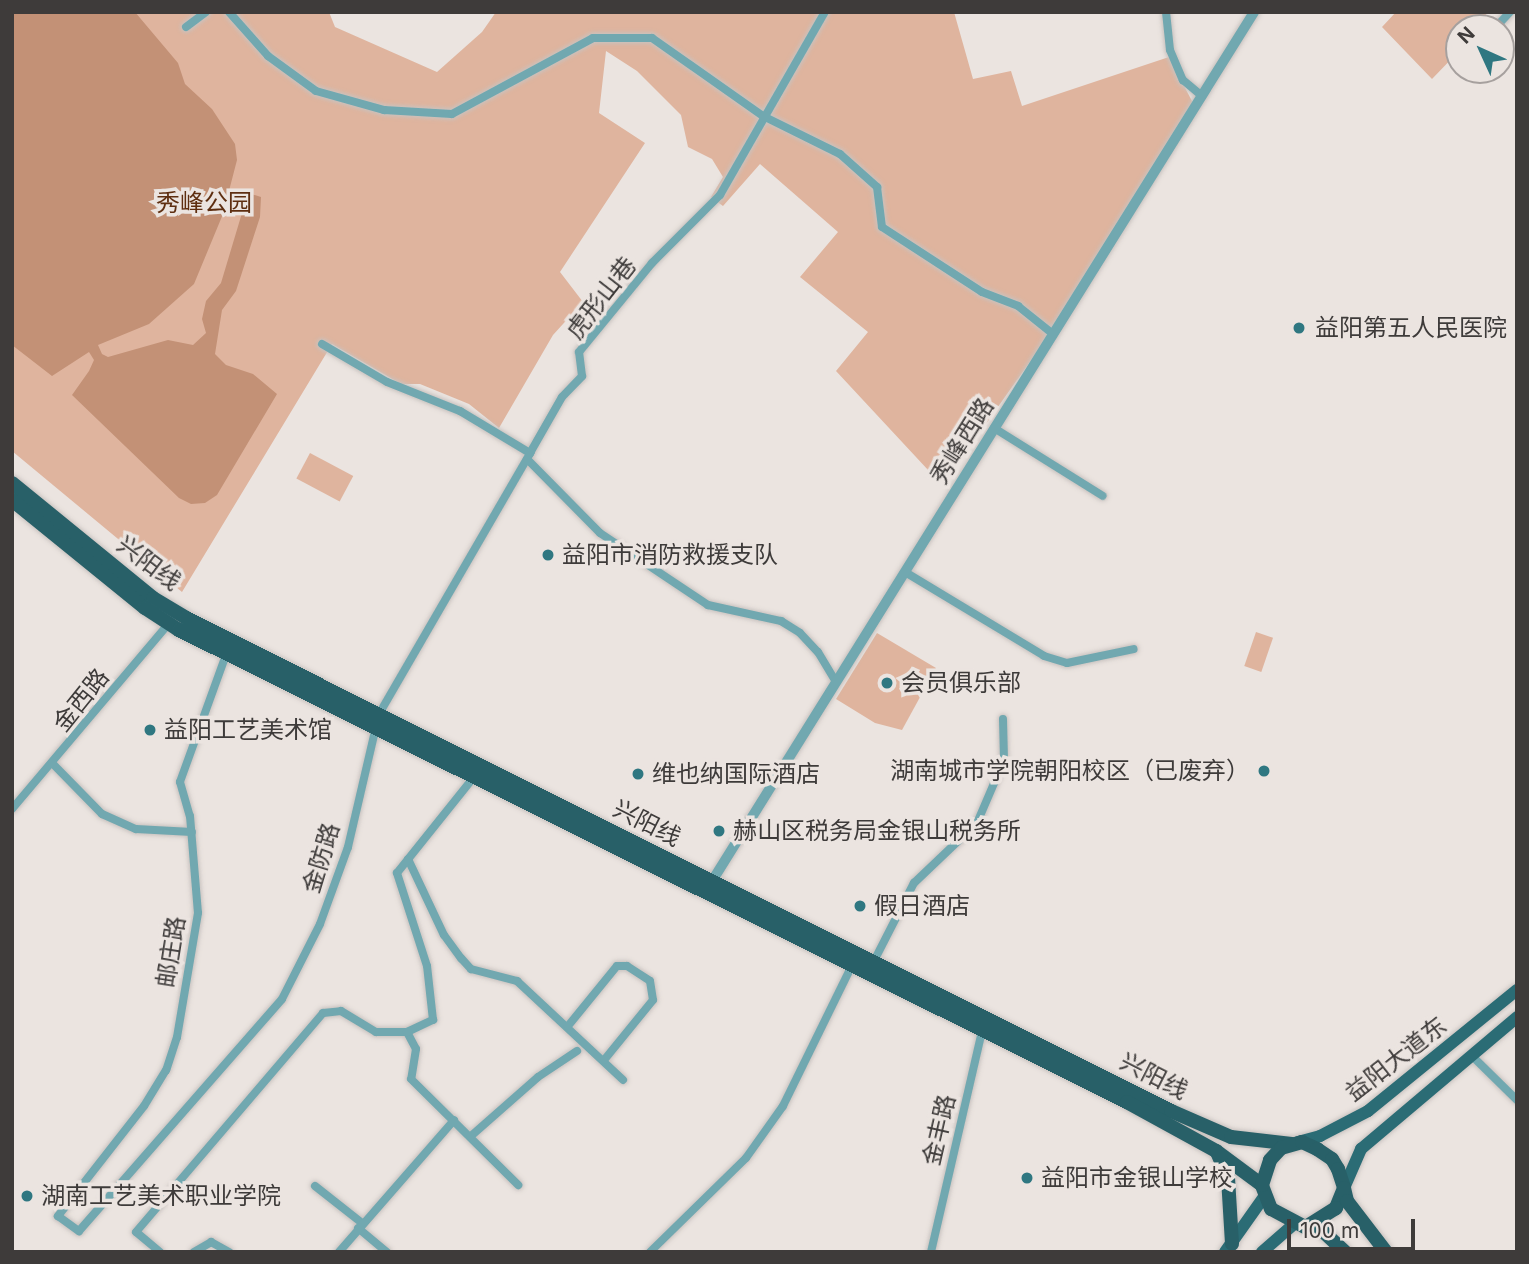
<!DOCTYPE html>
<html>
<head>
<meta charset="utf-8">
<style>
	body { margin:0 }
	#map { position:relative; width:1529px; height:1264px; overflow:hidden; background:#ebe4e0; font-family:Inter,"Noto Sans SC",sans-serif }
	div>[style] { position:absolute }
	.green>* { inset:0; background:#dfb49e; transform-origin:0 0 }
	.water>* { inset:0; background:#c39176 }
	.roads { filter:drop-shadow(0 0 2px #c8c2bf) drop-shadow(0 0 2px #c8c2bf) }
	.minor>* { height:8px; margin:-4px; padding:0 4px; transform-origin:4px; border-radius:4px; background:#71a8b0 }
	.tertiary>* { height:10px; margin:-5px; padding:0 5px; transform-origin:5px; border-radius:5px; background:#71a8b0 }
	.primary>* { height:12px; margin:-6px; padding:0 6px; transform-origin:6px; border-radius:6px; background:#2b6c75 }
	.trunk>* { height:14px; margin:-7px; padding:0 7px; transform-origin:7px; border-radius:7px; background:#286068 }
	.dots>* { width:19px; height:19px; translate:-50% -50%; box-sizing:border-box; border:4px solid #ebe4e0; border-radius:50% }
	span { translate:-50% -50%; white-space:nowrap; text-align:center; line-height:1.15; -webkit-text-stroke:7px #ebe4e0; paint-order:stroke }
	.park-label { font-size:24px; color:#5e2e10 }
	.street-label { font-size:24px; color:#3e3b3a }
	.poi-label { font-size:24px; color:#3e3b3a }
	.left { translate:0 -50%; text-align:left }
	.right { translate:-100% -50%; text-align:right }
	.frame { position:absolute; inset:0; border:14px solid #3e3b3a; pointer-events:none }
	.north { position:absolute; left:1445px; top:14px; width:70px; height:70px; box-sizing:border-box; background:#ebe4e0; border:2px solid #a6a09e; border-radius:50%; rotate:315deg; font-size:19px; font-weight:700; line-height:28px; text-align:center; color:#3e3b3a }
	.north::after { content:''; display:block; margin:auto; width:24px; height:32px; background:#2f7781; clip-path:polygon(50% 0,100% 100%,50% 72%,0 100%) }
	.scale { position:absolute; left:1287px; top:1219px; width:128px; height:32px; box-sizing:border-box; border:4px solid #3e3b3a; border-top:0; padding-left:9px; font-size:21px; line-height:24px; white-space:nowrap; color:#3e3b3a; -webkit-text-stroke:5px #ebe4e0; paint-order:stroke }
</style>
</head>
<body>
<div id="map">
	<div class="green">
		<div style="clip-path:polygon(12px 12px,329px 12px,335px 27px,437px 72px,482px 32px,496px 12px,954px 12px,973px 79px,1011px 71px,1022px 106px,1169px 57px,1193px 103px,1053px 329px,945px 482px,929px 471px,836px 371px,868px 332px,800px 277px,838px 232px,760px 164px,723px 206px,711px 197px,723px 177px,712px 159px,688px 147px,681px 115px,637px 71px,606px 51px,599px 113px,645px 143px,560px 272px,583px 302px,553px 335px,499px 428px,469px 404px,420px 384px,401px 384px,332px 344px,182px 592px,12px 451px)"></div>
		<div style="clip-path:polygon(1396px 12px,1483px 12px,1490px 18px,1481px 28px,1459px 28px,1459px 51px,1432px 79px,1382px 27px)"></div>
		<div style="left:310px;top:453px;width:49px;height:29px;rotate:28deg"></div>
		<div style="left:1256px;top:632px;width:18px;height:36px;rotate:19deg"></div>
		<div style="clip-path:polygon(877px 633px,936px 668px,902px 730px,875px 723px,836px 699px)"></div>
	</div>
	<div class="water">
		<div style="clip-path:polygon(12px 12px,135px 12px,178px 63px,185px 84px,212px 109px,235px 144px,237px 160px,223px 214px,194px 284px,149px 324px,98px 345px,102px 354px,108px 357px,168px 340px,193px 345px,206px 333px,202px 319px,206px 301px,221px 283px,248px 193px,261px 197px,260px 217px,236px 291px,222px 310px,215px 354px,226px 365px,253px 374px,277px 394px,217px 495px,205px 503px,191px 504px,179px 498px,72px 395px,89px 371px,94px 360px,89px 352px,52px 376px,12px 345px)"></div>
	</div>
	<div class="roads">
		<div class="minor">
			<div style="left:229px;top:12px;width:59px;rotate:48.4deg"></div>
			<div style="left:268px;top:56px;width:59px;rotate:36.1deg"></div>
			<div style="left:316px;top:91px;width:71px;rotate:15.6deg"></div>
			<div style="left:384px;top:110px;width:68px;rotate:3.4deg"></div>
			<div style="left:452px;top:114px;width:160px;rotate:-28.3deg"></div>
			<div style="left:593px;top:38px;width:59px"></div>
			<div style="left:652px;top:38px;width:136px;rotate:35.1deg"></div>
			<div style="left:763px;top:116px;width:86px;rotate:26.3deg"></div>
			<div style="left:840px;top:154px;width:50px;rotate:41.7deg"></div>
			<div style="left:877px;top:187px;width:40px;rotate:82.9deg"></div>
			<div style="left:882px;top:227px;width:119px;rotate:33deg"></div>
			<div style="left:982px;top:292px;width:39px;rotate:21deg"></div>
			<div style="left:1018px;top:306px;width:45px;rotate:38.7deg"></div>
			<div style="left:1166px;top:12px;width:38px;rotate:84deg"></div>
			<div style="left:1170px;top:50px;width:33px;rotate:67deg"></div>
			<div style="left:1183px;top:80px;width:25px;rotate:40deg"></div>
			<div style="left:186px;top:27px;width:25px;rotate:-37deg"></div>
			<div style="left:1495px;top:28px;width:22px;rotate:-47deg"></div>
			<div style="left:322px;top:344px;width:75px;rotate:30.3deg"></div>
			<div style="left:387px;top:382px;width:79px;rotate:21.7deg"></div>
			<div style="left:460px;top:411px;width:82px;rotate:31deg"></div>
			<div style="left:530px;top:453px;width:64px;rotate:-60.3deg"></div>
			<div style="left:562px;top:397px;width:29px;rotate:-46deg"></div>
			<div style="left:582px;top:376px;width:24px;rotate:-97deg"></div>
			<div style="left:579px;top:352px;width:115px;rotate:-50.6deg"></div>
			<div style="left:652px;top:263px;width:96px;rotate:-45deg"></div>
			<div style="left:720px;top:195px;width:211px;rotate:-60.2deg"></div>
			<div style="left:994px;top:428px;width:128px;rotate:32deg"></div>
			<div style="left:527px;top:459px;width:104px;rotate:45.4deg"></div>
			<div style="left:600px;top:533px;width:130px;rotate:33.7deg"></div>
			<div style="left:708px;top:605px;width:75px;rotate:12.4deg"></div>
			<div style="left:781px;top:621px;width:22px;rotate:32deg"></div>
			<div style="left:800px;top:633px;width:26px;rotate:47deg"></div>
			<div style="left:818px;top:652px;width:35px;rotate:59deg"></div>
			<div style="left:905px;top:572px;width:162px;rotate:31.1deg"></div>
			<div style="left:1044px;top:656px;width:24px;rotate:17deg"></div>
			<div style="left:1067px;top:663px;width:68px;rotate:-11.8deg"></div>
			<div style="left:227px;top:652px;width:138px;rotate:109.9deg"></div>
			<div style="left:180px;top:782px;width:35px;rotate:74deg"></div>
			<div style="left:190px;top:816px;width:97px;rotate:85.3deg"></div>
			<div style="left:198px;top:913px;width:126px;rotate:99.6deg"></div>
			<div style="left:177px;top:1037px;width:35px;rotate:108deg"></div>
			<div style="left:166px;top:1070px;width:42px;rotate:121.4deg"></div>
			<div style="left:144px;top:1106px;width:140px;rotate:128deg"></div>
			<div style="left:58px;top:1216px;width:26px;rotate:36deg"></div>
			<div style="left:79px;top:1231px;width:308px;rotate:-48.8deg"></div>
			<div style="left:282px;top:999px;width:84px;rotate:-63.1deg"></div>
			<div style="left:320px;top:924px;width:82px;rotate:-70deg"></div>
			<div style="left:348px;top:847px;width:137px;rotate:-76.9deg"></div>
			<div style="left:379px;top:714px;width:302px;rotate:-59.9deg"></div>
			<div style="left:53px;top:764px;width:70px;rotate:45.6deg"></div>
			<div style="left:102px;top:814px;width:37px;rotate:24deg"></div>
			<div style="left:136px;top:829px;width:56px;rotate:3.1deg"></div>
			<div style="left:12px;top:809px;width:246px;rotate:-49.8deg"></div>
			<div style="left:408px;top:859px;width:84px;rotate:64.7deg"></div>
			<div style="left:444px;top:935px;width:29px;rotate:54deg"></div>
			<div style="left:461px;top:958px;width:15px;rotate:48deg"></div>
			<div style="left:471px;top:969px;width:48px;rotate:14.6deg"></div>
			<div style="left:517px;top:981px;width:145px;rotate:43deg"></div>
			<div style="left:874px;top:961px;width:88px;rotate:-62.9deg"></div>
			<div style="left:914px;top:883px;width:87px;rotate:-43.6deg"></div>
			<div style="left:977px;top:823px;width:69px;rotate:-66.8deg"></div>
			<div style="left:1004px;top:760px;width:41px;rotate:-91.4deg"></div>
			<div style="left:568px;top:1026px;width:77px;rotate:-50.8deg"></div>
			<div style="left:617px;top:966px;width:10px"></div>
			<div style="left:627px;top:966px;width:27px;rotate:33deg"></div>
			<div style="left:650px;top:981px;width:19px;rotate:81deg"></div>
			<div style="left:653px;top:1000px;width:77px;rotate:129.2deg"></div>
			<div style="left:407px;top:1032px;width:19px;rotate:62deg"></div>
			<div style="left:416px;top:1049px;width:30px;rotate:99deg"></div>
			<div style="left:411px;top:1079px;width:151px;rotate:44.7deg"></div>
			<div style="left:1471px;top:1055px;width:64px;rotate:44.4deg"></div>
			<div style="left:471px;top:1136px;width:89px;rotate:-41.4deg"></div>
			<div style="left:538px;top:1077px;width:47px;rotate:-33.7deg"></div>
			<div style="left:315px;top:1186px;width:60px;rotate:38.2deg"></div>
			<div style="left:358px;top:1228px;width:38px;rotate:40deg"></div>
			<div style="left:160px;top:1252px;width:31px;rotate:-140deg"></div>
			<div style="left:136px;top:1232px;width:288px;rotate:-49.5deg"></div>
			<div style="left:323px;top:1013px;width:18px;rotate:-6deg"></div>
			<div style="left:341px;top:1011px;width:41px;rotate:31deg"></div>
			<div style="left:376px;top:1032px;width:31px"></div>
			<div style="left:407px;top:1032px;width:29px;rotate:-25deg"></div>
			<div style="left:433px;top:1020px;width:54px;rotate:-96.3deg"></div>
			<div style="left:427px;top:966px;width:98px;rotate:-107.9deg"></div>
			<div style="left:397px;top:873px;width:123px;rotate:-51.3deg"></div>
			<div style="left:194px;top:1252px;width:20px;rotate:-30deg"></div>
			<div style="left:211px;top:1242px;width:21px;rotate:29deg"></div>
			<div style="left:339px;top:1252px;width:175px;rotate:-48.9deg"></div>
			<div style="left:650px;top:1252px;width:134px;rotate:-44.4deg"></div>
			<div style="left:746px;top:1158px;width:64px;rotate:-54.6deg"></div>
			<div style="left:783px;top:1106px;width:157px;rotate:-63.9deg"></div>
			<div style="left:931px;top:1252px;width:232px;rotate:-77deg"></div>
		</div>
		<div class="tertiary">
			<div style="left:709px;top:886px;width:1030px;rotate:-58.05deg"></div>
		</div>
		<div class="primary">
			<div style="left:1298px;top:1142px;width:23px;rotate:-15deg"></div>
			<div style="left:1320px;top:1136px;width:54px;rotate:-27.5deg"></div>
			<div style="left:1368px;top:1111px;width:192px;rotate:-39.1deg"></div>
			<div style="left:1344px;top:1188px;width:43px;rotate:-66.4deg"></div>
			<div style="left:1361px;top:1149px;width:204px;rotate:-40.2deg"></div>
			<div style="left:1225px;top:1252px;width:67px;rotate:-54.7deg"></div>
			<div style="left:1262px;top:1252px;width:43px;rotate:-41.2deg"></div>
		</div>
		<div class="trunk">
			<div style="left:12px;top:483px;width:182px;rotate:39.2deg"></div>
			<div style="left:153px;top:598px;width:39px;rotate:31deg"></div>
			<div style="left:186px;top:618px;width:1101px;rotate:26.59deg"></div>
			<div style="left:1171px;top:1111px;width:65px;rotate:23.4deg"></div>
			<div style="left:1231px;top:1137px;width:61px;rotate:6.5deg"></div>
			<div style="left:12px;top:500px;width:171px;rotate:39.1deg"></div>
			<div style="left:145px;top:608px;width:40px;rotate:32.9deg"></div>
			<div style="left:179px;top:630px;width:1059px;rotate:26.47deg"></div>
			<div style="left:1127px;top:1102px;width:102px;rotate:28.8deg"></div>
			<div style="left:1216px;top:1151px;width:57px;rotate:36.5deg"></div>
			<div style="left:1217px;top:1152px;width:28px;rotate:67deg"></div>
			<div style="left:1228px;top:1178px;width:66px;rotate:86.5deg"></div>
			<div style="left:1344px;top:1188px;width:22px;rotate:112deg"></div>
			<div style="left:1336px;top:1208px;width:36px;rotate:148deg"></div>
			<div style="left:1305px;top:1227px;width:38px;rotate:-152deg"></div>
			<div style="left:1271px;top:1209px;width:26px;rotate:-111deg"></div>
			<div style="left:1262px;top:1185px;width:26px;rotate:-72deg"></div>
			<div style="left:1270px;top:1160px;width:16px;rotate:-47deg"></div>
			<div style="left:1281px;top:1148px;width:22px;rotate:-16deg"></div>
			<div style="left:1302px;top:1142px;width:17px;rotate:25deg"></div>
			<div style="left:1317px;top:1149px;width:18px;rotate:34deg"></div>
			<div style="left:1332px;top:1159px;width:12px;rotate:59deg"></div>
			<div style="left:1338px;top:1169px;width:20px;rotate:72deg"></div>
			<div style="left:1344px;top:1188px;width:13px;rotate:77deg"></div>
			<div style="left:1347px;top:1201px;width:64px;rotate:52.6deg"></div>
			<div style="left:1315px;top:1224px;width:41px;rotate:43deg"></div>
		</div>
	</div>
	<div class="dots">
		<div style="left:1299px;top:328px;background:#2f7781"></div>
		<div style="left:548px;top:555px;background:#2f7781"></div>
		<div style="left:887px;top:683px;background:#2f7781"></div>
		<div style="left:150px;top:730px;background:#2f7781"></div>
		<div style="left:1264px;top:771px;background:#2f7781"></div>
		<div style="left:638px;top:774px;background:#2f7781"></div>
		<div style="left:719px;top:831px;background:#2f7781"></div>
		<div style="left:860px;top:906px;background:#2f7781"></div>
		<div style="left:1027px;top:1178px;background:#2f7781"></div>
		<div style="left:27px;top:1196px;background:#2f7781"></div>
	</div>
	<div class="park-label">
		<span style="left:204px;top:203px">秀峰公园</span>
	</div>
	<div class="street-label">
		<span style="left:601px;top:298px;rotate:-52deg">虎形山巷</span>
		<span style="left:962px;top:441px;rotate:-58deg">秀峰西路</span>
		<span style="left:149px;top:563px;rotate:37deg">兴阳线</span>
		<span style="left:81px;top:700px;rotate:-51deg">金西路</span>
		<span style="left:647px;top:823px;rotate:27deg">兴阳线</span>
		<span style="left:321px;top:858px;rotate:-73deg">金防路</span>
		<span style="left:171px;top:952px;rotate:-81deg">邮庄路</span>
		<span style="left:1396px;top:1059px;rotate:-38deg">益阳大道东</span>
		<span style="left:1154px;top:1076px;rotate:27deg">兴阳线</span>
		<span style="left:939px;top:1130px;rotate:-77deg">金丰路</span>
	</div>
	<div class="poi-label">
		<span class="left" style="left:1315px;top:328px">益阳第五人民医院</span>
		<span class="left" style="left:562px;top:555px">益阳市消防救援支队</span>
		<span class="left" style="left:901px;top:683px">会员俱乐部</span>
		<span class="left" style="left:164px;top:730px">益阳工艺美术馆</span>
		<span class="right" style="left:1250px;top:771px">湖南城市学院朝阳校区（已废弃）</span>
		<span class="left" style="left:652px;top:774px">维也纳国际酒店</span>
		<span class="left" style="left:733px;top:831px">赫山区税务局金银山税务所</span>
		<span class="left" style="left:874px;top:906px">假日酒店</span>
		<span class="left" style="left:1041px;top:1178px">益阳市金银山学校</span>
		<span class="left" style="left:41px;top:1196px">湖南工艺美术职业学院</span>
	</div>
	<div class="frame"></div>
	<div class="north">N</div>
	<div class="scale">100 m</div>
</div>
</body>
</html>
